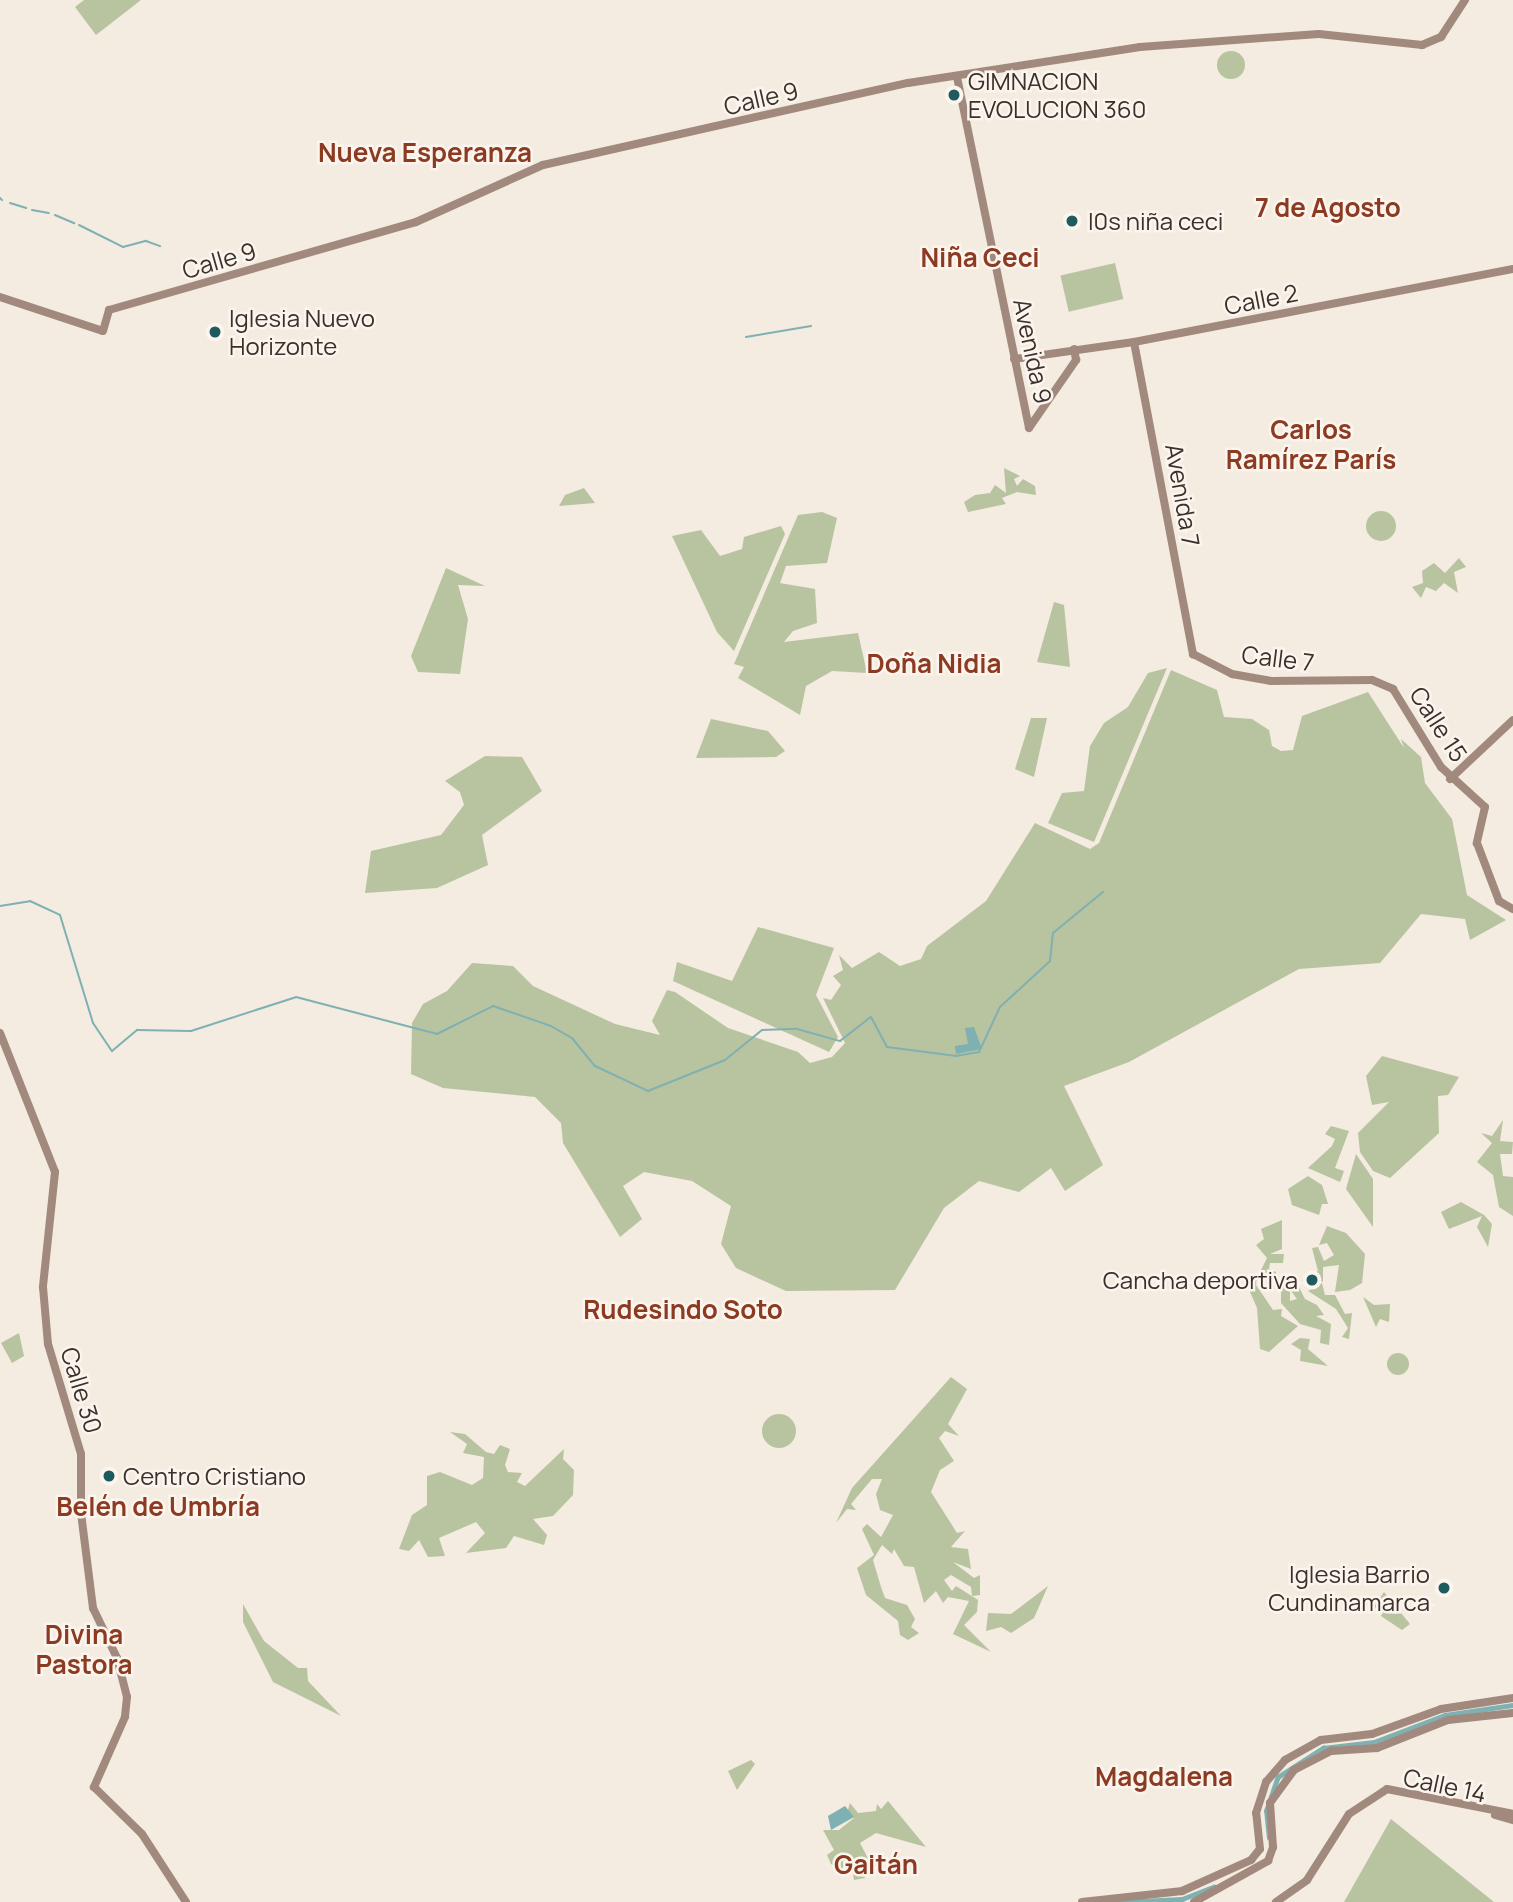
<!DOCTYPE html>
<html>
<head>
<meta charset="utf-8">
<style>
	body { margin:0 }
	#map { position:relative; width:1513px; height:1902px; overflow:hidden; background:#f4ebe1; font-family:Manrope,sans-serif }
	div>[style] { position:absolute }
	.green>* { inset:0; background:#b8c4a0; transform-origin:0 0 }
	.round { border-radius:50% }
	.water>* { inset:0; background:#7fb0b2 }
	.stream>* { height:2px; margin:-1px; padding:0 1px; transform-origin:1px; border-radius:1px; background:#7fb0b2 }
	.canal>* { height:4.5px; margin:-2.25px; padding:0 2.25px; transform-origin:2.25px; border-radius:2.25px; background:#7fb0b2 }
	.secondary>* { height:8px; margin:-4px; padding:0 4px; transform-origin:4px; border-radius:4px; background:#a18a7d }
	.dots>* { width:19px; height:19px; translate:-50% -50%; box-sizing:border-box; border:4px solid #fbf5ee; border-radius:50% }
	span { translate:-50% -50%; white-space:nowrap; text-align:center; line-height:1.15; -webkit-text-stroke:5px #fbf5ee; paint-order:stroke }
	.poi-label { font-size:24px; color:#3b302b }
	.left { translate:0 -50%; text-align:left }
	.right { translate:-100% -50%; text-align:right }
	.street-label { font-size:24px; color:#3b302b }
	.neighbourhood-label { font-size:26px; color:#8c3b22; font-weight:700 }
</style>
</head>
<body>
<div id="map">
	<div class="green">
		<div style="clip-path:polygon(84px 0,141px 0,96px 35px,75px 7px)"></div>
		<div class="round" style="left:1217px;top:51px;width:28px;height:28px"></div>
		<div style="left:1115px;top:263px;width:37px;height:56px;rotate:77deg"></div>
		<div style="clip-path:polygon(1004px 468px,1020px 476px,1014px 479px,1017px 486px,1023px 479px,1035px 486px,1036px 495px,1017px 492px,1002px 498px,1006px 504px,968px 512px,964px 502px,975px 495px,990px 493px,995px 485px,1006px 493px)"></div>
		<div style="clip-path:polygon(584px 488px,595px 503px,559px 506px,565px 495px)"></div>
		<div class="round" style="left:1366px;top:511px;width:30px;height:30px"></div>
		<div style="clip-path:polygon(822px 512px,837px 518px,827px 563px,786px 566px,780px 583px,815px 589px,817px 623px,793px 631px,784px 642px,858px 633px,867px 673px,832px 671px,806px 686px,800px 715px,738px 678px,744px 667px,734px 664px,798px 515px)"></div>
		<div style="clip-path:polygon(781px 526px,785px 534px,734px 651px,717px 632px,672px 536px,701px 530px,720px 556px,742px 549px,744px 537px)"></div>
		<div style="clip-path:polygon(1459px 558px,1466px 567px,1454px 572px,1458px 593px,1444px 583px,1436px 591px,1426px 587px,1421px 598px,1412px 587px,1423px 583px,1422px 571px,1434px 563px,1445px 573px)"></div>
		<div style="clip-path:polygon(446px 568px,485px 586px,458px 585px,468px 619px,460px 674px,418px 672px,411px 656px)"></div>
		<div style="clip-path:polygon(1054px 602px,1064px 605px,1070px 667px,1037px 662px)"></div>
		<div style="clip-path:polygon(1167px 668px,1094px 842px,1048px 823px,1062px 793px,1084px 791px,1090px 746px,1104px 723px,1128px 707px,1148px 673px)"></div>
		<div style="clip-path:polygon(1171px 670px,1217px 690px,1224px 717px,1252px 719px,1269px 730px,1272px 746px,1281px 751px,1293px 750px,1302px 716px,1368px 692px,1404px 748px,1401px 739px,1421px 757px,1425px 783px,1452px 819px,1467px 895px,1506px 920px,1470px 940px,1465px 919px,1421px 914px,1380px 963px,1299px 969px,1129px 1062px,1064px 1086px,1103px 1165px,1065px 1191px,1051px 1168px,1019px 1192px,979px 1181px,944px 1208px,895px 1290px,786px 1291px,736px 1268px,721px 1244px,731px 1206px,692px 1181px,644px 1172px,623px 1186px,642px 1219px,620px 1237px,563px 1143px,561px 1123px,535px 1097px,443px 1088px,411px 1074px,412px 1023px,423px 1004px,447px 991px,472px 963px,513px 966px,533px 986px,615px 1024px,660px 1035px,652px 1021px,667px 990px,675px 992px,728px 1028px,798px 1052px,810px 1063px,832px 1057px,845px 1043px,823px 998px,831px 1000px,841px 985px,833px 976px,843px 970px,839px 955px,852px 968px,879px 952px,900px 966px,921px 959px,927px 946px,986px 901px,1035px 823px,1090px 849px,1099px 843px)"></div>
		<div style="clip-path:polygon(1031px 718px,1047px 718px,1034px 777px,1015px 769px)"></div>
		<div style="clip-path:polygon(711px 719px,768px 731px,785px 751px,776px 757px,696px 758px)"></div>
		<div style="clip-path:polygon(485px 756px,522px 757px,542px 791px,482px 835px,488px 865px,437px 888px,365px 893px,371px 851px,441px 835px,464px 805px,460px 792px,445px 781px)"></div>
		<div style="clip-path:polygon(758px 927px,834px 948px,816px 995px,838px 1037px,829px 1052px,673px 981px,677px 962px,732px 981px)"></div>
		<div style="clip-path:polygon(1382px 1056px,1459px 1077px,1448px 1095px,1438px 1096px,1439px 1133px,1390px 1178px,1373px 1171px,1360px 1152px,1358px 1133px,1389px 1102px,1372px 1105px,1366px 1076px)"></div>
		<div style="clip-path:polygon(1503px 1120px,1500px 1141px,1513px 1142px,1512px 1154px,1500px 1154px,1503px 1176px,1513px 1177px,1513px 1216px,1499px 1207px,1493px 1175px,1477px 1162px,1492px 1143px,1481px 1133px,1492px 1136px)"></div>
		<div style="clip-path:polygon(1331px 1126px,1349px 1131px,1335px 1168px,1344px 1171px,1340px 1182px,1308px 1168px,1332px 1146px,1335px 1139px,1325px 1134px)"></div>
		<div style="clip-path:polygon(1356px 1154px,1373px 1179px,1373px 1227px,1346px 1189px)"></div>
		<div style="clip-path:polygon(1308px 1176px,1322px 1185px,1328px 1204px,1322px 1204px,1319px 1215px,1292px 1205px,1288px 1189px)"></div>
		<div style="clip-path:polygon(1461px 1202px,1484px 1215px,1492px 1224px,1488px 1247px,1477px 1227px,1482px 1216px,1449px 1229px,1441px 1212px)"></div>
		<div style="clip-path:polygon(1282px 1220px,1282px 1249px,1270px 1254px,1284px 1254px,1283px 1263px,1270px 1263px,1269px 1269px,1276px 1272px,1276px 1281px,1290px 1283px,1290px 1301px,1297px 1299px,1291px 1291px,1297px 1283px,1305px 1299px,1317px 1305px,1324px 1315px,1316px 1316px,1331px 1324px,1329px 1345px,1320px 1343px,1321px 1330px,1300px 1324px,1281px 1303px,1281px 1286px,1266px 1279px,1273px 1274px,1260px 1272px,1267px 1258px,1256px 1245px,1264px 1239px,1261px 1229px)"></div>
		<div style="clip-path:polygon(1327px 1226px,1346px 1233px,1365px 1254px,1362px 1283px,1350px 1290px,1335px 1292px,1339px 1265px,1323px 1267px,1323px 1281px,1308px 1289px,1302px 1280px,1318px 1271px,1312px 1248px,1318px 1247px,1324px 1261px,1334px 1255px,1327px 1243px,1319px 1245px)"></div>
		<div style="clip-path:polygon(1257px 1274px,1256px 1285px,1273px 1310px,1282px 1309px,1281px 1316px,1298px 1326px,1269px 1352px,1260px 1349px,1257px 1308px,1247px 1285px)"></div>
		<div style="clip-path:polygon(1322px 1283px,1325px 1295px,1335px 1295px,1345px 1314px,1352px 1313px,1349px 1339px,1342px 1337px,1348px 1328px,1336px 1309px,1308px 1291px)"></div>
		<div style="clip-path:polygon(1363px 1297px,1374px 1305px,1390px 1304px,1389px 1322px,1380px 1319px,1376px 1327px)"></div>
		<div style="clip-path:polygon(19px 1333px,24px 1356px,12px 1363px,1px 1343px)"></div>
		<div style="clip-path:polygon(1300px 1338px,1310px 1339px,1308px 1349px,1328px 1366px,1300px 1361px,1301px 1350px,1291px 1344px)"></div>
		<div class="round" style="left:1387px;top:1353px;width:22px;height:22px"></div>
		<div style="clip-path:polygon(951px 1377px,967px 1389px,948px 1424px,959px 1436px,945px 1431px,939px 1438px,954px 1461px,940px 1470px,931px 1492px,957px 1533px,965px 1531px,951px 1547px,968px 1549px,971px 1569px,953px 1562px,974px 1578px,980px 1575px,980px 1595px,972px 1596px,971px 1587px,951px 1575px,944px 1580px,952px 1591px,956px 1586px,978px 1600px,977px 1612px,964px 1625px,991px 1652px,953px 1634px,969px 1601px,948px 1597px,943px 1603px,936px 1591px,924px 1603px,914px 1567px,904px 1566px,894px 1549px,892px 1554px,882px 1545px,873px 1560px,881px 1587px,885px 1598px,907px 1605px,915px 1619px,911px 1627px,919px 1633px,908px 1640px,900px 1635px,898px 1621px,866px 1595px,857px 1568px,874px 1555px,862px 1529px,867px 1524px,881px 1537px,893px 1515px,880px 1510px,876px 1494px,882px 1479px,872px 1479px,851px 1504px,856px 1510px,847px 1509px,836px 1523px,852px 1488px)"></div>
		<div class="round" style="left:762px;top:1414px;width:34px;height:34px"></div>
		<div style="clip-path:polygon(450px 1432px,465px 1434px,486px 1452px,494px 1454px,500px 1445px,510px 1449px,505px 1465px,508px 1472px,522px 1473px,517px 1482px,525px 1486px,564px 1449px,563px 1459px,574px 1470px,573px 1495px,553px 1516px,533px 1519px,547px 1535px,544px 1545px,514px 1536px,506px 1548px,466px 1553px,485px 1533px,476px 1522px,439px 1538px,445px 1556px,428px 1557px,419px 1540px,409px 1551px,399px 1549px,412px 1515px,427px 1505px,427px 1476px,440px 1472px,472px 1485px,483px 1478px,484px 1457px,463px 1453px,467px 1444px)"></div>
		<div style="clip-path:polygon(1048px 1586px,1034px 1618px,1011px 1633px,1001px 1627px,986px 1631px,988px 1613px,1011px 1614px)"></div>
		<div style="clip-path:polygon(1384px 1592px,1410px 1624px,1402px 1630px,1381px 1616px,1385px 1607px,1373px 1608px)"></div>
		<div style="clip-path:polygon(243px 1604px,264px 1641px,298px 1668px,307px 1668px,308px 1681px,341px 1716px,273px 1682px,243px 1622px)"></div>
		<div style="clip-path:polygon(751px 1760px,755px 1764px,737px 1790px,728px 1771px)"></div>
		<div style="clip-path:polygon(888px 1801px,926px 1847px,876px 1833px,860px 1843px,871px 1864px,856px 1858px,865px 1878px,854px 1880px,852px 1868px,846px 1874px,831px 1864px,827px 1855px,834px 1850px,823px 1830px,839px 1830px,854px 1818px,847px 1813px,850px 1803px,858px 1813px,876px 1811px,877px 1804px,881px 1809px)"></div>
		<div style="clip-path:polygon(1391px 1819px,1494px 1902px,1344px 1902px)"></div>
	</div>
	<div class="water">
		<div style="clip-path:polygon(974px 1027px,982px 1049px,956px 1054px,955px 1046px,968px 1044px,965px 1028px)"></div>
		<div style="clip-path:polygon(845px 1806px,854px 1817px,831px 1830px,828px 1816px)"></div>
	</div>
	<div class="stream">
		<div style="left:0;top:198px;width:3px;rotate:45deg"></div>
		<div style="left:10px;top:203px;width:17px;rotate:17deg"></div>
		<div style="left:32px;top:210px;width:17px;rotate:10deg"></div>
		<div style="left:55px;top:215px;width:21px;rotate:23deg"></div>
		<div style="left:79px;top:225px;width:49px;rotate:26.6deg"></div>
		<div style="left:123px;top:247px;width:24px;rotate:-15deg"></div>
		<div style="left:146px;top:241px;width:15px;rotate:20deg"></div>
		<div style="left:746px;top:337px;width:66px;rotate:-9.6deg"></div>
		<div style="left:0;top:906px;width:30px;rotate:-9deg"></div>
		<div style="left:30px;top:901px;width:33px;rotate:25deg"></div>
		<div style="left:60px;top:915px;width:113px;rotate:73deg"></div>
		<div style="left:93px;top:1023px;width:34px;rotate:56deg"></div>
		<div style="left:112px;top:1051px;width:33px;rotate:-40deg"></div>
		<div style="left:137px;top:1030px;width:54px;rotate:1.1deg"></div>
		<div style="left:191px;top:1031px;width:110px;rotate:-17.9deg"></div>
		<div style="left:296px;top:997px;width:146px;rotate:14.7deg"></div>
		<div style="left:437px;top:1034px;width:63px;rotate:-26.6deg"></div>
		<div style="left:493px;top:1006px;width:61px;rotate:19deg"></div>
		<div style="left:551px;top:1026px;width:24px;rotate:30deg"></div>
		<div style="left:572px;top:1038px;width:36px;rotate:51deg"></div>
		<div style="left:595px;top:1066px;width:59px;rotate:25.3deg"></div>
		<div style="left:648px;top:1091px;width:83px;rotate:-21.9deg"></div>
		<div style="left:725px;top:1060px;width:48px;rotate:-39deg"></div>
		<div style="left:762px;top:1030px;width:35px;rotate:-2deg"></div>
		<div style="left:797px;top:1029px;width:45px;rotate:15.6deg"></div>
		<div style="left:840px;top:1041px;width:39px;rotate:-38deg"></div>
		<div style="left:871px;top:1017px;width:34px;rotate:62deg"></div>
		<div style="left:887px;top:1047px;width:70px;rotate:7.4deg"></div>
		<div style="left:956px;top:1056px;width:23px;rotate:-10deg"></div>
		<div style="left:979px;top:1052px;width:50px;rotate:-65deg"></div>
		<div style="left:1000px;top:1007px;width:68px;rotate:-42.6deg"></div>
		<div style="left:1050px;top:961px;width:28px;rotate:-84deg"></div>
		<div style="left:1053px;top:933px;width:65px;rotate:-39.4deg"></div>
	</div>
	<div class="canal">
		<div style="left:1269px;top:1838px;width:27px;rotate:-96deg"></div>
		<div style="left:1266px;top:1811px;width:36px;rotate:-71deg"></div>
		<div style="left:1278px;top:1777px;width:54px;rotate:-32.8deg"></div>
		<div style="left:1323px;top:1748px;width:51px;rotate:-6.7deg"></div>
		<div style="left:1374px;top:1742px;width:76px;rotate:-20.8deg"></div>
		<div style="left:1445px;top:1715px;width:69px;rotate:-8.4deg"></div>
		<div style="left:1120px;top:1902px;width:62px;rotate:-2.8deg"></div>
		<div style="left:1182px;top:1899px;width:34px;rotate:-21deg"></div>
	</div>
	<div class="secondary">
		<div style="left:957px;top:77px;width:358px;rotate:78.4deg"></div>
		<div style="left:0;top:297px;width:108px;rotate:18.3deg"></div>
		<div style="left:103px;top:331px;width:22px;rotate:-74deg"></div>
		<div style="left:109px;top:310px;width:319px;rotate:-16deg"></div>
		<div style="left:416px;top:222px;width:139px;rotate:-24.2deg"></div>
		<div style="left:543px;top:165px;width:374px;rotate:-12.7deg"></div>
		<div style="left:908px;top:83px;width:235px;rotate:-8.8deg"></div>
		<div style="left:1140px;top:47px;width:179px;rotate:-4.2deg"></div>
		<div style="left:1319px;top:34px;width:104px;rotate:6.1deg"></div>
		<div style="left:1422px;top:45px;width:21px;rotate:-23deg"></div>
		<div style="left:1441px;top:37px;width:44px;rotate:-57deg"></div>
		<div style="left:1134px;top:342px;width:318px;rotate:79.3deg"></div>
		<div style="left:1193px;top:654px;width:44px;rotate:27.1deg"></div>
		<div style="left:1232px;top:674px;width:40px;rotate:10deg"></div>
		<div style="left:1271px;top:681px;width:101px;rotate:-0.6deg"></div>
		<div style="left:1372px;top:680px;width:23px;rotate:23deg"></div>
		<div style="left:1393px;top:689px;width:92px;rotate:58.4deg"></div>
		<div style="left:1441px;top:767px;width:59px;rotate:42.3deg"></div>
		<div style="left:1485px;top:807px;width:37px;rotate:103deg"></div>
		<div style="left:1477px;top:843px;width:62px;rotate:69.2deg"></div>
		<div style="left:1499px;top:901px;width:16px;rotate:30deg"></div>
		<div style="left:1014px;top:359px;width:121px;rotate:-8.1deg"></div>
		<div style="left:1134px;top:342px;width:386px;rotate:-10.9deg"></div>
		<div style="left:1029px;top:428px;width:83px;rotate:-55.3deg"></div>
		<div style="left:1076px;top:360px;width:11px;rotate:-100deg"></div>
		<div style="left:1450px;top:779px;width:86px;rotate:-43.1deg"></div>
		<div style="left:0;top:1033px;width:149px;rotate:68.4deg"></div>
		<div style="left:55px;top:1172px;width:116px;rotate:96deg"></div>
		<div style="left:43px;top:1287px;width:57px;rotate:85deg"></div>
		<div style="left:48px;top:1344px;width:115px;rotate:73.3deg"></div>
		<div style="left:81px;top:1454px;width:59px;rotate:90deg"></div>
		<div style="left:81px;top:1513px;width:96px;rotate:82.8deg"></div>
		<div style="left:93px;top:1608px;width:55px;rotate:64.4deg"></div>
		<div style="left:117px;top:1658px;width:40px;rotate:75.6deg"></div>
		<div style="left:127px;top:1697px;width:20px;rotate:96deg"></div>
		<div style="left:125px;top:1717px;width:77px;rotate:113.9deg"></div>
		<div style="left:94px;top:1787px;width:67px;rotate:44.4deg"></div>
		<div style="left:142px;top:1834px;width:81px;rotate:57.1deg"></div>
		<div style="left:1495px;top:1815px;width:19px;rotate:16deg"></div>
		<div style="left:1082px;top:1902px;width:101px;rotate:-6.3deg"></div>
		<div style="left:1182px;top:1891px;width:76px;rotate:-24.2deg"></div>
		<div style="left:1251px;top:1860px;width:14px;rotate:-51deg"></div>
		<div style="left:1260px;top:1849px;width:36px;rotate:-96deg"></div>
		<div style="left:1256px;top:1813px;width:33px;rotate:-72deg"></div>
		<div style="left:1266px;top:1782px;width:29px;rotate:-49deg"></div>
		<div style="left:1285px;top:1760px;width:41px;rotate:-29.1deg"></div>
		<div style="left:1321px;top:1740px;width:51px;rotate:-6.7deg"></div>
		<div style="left:1372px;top:1734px;width:73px;rotate:-19.9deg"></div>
		<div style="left:1441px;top:1709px;width:73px;rotate:-8.7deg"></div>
		<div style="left:1194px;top:1902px;width:85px;rotate:-29deg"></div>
		<div style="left:1268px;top:1861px;width:15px;rotate:-70deg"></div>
		<div style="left:1273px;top:1847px;width:44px;rotate:-93.9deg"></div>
		<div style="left:1270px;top:1803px;width:41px;rotate:-54deg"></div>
		<div style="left:1294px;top:1770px;width:42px;rotate:-27.2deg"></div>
		<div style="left:1331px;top:1751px;width:46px;rotate:-3.7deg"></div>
		<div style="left:1377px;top:1748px;width:76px;rotate:-21.5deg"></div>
		<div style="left:1448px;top:1720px;width:65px;rotate:-6.1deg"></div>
		<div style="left:1276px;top:1902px;width:38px;rotate:-35deg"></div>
		<div style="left:1307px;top:1880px;width:78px;rotate:-57.5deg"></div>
		<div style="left:1349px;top:1814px;width:45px;rotate:-33.3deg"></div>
		<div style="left:1387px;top:1789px;width:128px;rotate:11.2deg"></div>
	</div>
	<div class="dots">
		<div style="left:954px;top:95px;background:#1f5a5e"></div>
		<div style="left:1072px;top:221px;background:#1f5a5e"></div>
		<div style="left:215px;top:332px;background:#1f5a5e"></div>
		<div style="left:1312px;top:1280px;background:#1f5a5e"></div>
		<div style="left:109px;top:1476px;background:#1f5a5e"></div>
		<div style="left:1444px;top:1588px;background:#1f5a5e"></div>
	</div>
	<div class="poi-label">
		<span class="left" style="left:968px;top:95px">GIMNACION<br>EVOLUCION 360</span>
		<span class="left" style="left:1088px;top:221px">I0s niña ceci</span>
		<span class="left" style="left:229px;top:332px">Iglesia Nuevo<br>Horizonte</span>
		<span class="right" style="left:1298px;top:1280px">Cancha deportiva</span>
		<span class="left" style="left:123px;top:1476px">Centro Cristiano</span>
		<span class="right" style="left:1430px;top:1588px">Iglesia Barrio<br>Cundinamarca</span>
	</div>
	<div class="street-label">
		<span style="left:761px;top:98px;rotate:-13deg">Calle 9</span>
		<span style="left:219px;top:260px;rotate:-16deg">Calle 9</span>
		<span style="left:1261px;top:299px;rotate:-11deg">Calle 2</span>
		<span style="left:1033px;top:351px;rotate:78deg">Avenida 9</span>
		<span style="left:1183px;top:495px;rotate:80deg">Avenida 7</span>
		<span style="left:1278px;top:658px;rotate:7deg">Calle 7</span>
		<span style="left:1439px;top:724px;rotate:57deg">Calle 15</span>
		<span style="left:82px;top:1390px;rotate:73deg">Calle 30</span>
		<span style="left:1445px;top:1785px;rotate:12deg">Calle 14</span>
	</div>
	<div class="neighbourhood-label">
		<span style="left:425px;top:153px">Nueva Esperanza</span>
		<span style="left:1328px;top:208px">7 de Agosto</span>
		<span style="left:980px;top:258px">Niña Ceci</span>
		<span style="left:1311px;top:445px">Carlos<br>Ramírez París</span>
		<span style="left:934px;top:664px">Doña Nidia</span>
		<span style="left:683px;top:1310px">Rudesindo Soto</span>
		<span style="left:158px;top:1507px">Belén de Umbría</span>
		<span style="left:84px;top:1650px">Divina<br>Pastora</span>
		<span style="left:1164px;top:1777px">Magdalena</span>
		<span style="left:876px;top:1865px">Gaitán</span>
	</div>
</div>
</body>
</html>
